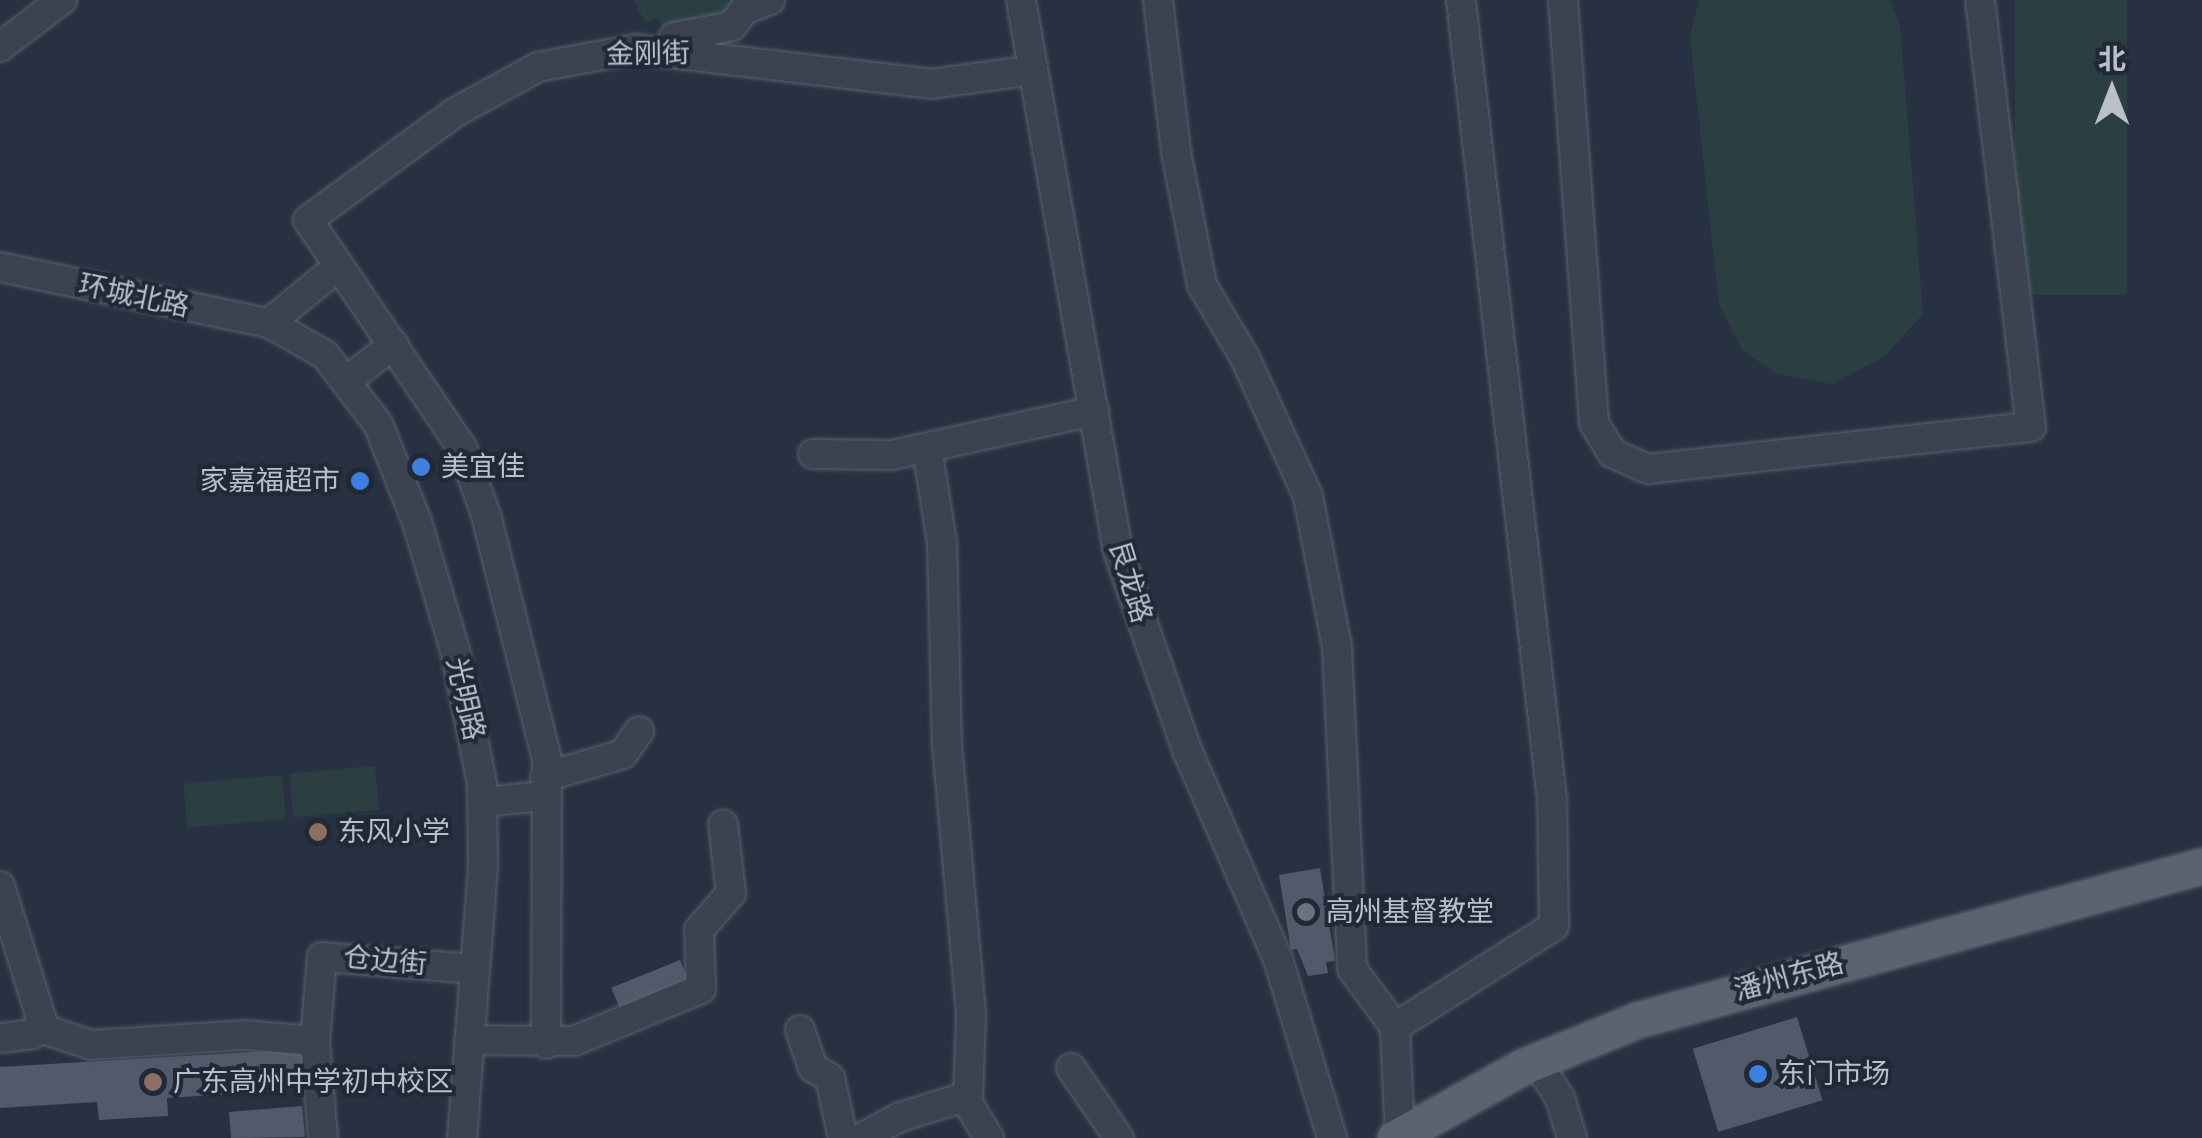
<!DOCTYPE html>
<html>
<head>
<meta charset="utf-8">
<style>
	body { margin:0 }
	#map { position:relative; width:2202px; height:1138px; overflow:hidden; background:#283141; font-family:"DejaVu Sans","Noto Sans SC",sans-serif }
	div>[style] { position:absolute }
	.green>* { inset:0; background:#2b3f43; transform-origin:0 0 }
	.building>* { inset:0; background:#52596b; transform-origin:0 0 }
	.roads { filter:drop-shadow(0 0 2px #5a616e) drop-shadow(0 0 2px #5a616e) }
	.minor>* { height:28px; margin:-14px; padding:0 14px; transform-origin:14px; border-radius:14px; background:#3c4350 }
	.major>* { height:35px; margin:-17.5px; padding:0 17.5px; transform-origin:17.5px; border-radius:17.5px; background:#5b6270 }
	.dots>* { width:28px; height:28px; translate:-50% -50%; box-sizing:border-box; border:5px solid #212836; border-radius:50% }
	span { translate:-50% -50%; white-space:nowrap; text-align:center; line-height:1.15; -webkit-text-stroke:8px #212836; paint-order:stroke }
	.street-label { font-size:28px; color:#b9bfcb }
	.poi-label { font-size:28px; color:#b9bfcb }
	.left { translate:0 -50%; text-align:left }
	.right { translate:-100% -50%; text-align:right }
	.north { position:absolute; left:2062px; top:40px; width:100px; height:100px; -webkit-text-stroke:8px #212836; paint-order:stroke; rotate:0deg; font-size:28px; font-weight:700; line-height:40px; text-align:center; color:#b9bfcb }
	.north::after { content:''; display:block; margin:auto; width:35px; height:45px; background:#b9bfcb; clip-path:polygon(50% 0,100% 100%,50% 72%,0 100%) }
</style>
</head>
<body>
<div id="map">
	<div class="green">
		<div style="clip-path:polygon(633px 0,754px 0,700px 28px,663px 26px,656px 19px,646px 23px)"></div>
		<div style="clip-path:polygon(1699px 0,1890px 0,1900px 25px,1923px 314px,1884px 357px,1832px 384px,1777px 374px,1742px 350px,1719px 305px,1690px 37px)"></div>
		<div style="left:2015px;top:0;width:112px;height:295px"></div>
		<div style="left:375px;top:766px;width:44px;height:86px;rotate:85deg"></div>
		<div style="left:282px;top:775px;width:44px;height:99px;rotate:85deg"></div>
	</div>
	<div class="building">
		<div style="clip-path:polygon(1320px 868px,1335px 961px,1326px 962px,1328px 973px,1308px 976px,1297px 949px,1291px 950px,1279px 875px)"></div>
		<div style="left:680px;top:960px;width:32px;height:74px;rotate:68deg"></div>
		<div style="left:1797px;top:1017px;width:87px;height:109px;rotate:73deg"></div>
		<div style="clip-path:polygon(304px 1049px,306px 1089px,167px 1098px,168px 1116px,99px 1120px,97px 1102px,0 1108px,0 1067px)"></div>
		<div style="clip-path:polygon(302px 1106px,305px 1137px,231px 1138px,229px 1112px)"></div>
	</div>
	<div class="roads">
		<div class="minor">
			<div style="left:1021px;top:0;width:559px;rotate:80.02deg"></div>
			<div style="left:1118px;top:551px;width:211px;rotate:70.9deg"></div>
			<div style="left:1187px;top:750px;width:228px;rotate:66.5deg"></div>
			<div style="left:1278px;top:959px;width:187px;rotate:73.2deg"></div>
			<div style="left:1158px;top:0;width:153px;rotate:83.2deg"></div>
			<div style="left:1176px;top:152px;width:136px;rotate:78.9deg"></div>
			<div style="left:1202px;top:285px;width:85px;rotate:59.5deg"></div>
			<div style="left:1245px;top:358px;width:152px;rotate:65.5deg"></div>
			<div style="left:1308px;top:496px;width:153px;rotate:79.1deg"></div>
			<div style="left:1337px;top:646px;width:323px;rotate:87.3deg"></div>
			<div style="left:1352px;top:969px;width:72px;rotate:53.4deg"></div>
			<div style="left:1563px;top:0;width:424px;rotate:85.8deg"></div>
			<div style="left:1594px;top:423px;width:35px;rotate:59deg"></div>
			<div style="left:1612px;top:453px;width:39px;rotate:24deg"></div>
			<div style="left:1648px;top:469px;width:385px;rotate:-6.3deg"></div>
			<div style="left:2031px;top:427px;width:430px;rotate:-96.8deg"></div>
			<div style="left:674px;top:37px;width:59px;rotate:-10.7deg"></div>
			<div style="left:732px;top:26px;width:20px;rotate:-53deg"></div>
			<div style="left:744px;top:10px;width:28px;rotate:-21deg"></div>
			<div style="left:0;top:47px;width:78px;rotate:-37.2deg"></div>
			<div style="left:339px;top:266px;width:220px;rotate:55.9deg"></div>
			<div style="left:462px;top:448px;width:71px;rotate:70.3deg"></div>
			<div style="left:486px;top:515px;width:252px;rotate:76deg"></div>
			<div style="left:547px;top:759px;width:285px;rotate:90.2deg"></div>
			<div style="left:0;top:267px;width:275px;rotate:11.8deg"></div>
			<div style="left:269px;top:323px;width:64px;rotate:29.7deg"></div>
			<div style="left:325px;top:355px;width:87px;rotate:52.5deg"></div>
			<div style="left:378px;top:424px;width:105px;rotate:68.3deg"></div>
			<div style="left:417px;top:522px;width:134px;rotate:73.5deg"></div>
			<div style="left:455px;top:650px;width:137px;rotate:78.6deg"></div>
			<div style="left:482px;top:784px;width:83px;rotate:89.3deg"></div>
			<div style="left:483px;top:867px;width:272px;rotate:94.4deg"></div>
			<div style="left:269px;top:323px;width:90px;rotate:-39.2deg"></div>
			<div style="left:339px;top:266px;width:55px;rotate:-124deg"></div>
			<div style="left:308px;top:220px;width:181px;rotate:-36.2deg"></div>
			<div style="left:454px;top:113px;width:96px;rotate:-28.7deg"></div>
			<div style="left:538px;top:67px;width:99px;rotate:-10.5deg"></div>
			<div style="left:635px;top:49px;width:298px;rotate:6.7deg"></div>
			<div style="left:931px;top:84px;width:103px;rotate:-7.8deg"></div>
			<div style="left:348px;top:380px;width:58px;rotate:-38deg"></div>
			<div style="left:927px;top:448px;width:96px;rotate:81deg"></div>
			<div style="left:942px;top:543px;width:201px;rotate:88.6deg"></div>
			<div style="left:947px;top:744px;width:272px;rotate:84.9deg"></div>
			<div style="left:971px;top:1015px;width:88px;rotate:92deg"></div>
			<div style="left:968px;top:1103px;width:41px;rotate:59deg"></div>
			<div style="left:813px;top:454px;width:79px;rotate:0.7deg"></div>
			<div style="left:892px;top:455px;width:207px;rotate:-12.3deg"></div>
			<div style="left:545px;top:777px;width:81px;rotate:-16.4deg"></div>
			<div style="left:623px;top:754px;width:28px;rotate:-55deg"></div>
			<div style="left:483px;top:802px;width:60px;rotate:-5.7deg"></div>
			<div style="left:0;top:886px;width:141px;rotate:72.7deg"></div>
			<div style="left:42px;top:1021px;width:16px;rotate:125deg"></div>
			<div style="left:33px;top:1034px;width:33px;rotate:173deg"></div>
			<div style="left:40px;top:1028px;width:54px;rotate:18.4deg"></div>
			<div style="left:91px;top:1045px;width:153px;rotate:-3.7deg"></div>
			<div style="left:244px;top:1035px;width:71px;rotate:4.8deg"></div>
			<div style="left:800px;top:1030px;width:40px;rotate:71.1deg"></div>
			<div style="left:813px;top:1068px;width:20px;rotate:30deg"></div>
			<div style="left:830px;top:1078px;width:61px;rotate:77.8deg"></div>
			<div style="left:469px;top:1040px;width:105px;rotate:0.5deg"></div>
			<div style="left:574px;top:1041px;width:137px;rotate:-22.3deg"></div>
			<div style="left:701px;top:989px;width:59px;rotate:-91.9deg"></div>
			<div style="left:699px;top:930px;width:49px;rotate:-49.1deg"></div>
			<div style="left:731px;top:893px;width:69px;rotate:-96.6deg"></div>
			<div style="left:1536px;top:1061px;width:44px;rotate:57deg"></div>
			<div style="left:1560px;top:1098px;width:42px;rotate:73.3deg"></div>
			<div style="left:1071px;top:1068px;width:85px;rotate:55.6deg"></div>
			<div style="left:323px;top:1138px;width:97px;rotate:-94.7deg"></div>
			<div style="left:315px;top:1041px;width:84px;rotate:-85.2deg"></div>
			<div style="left:322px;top:957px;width:153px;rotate:4.5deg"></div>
			<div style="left:861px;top:1138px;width:44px;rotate:-28.3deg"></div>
			<div style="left:900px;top:1117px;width:71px;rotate:-17.2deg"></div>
			<div style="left:1400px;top:1138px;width:111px;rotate:-92.6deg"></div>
			<div style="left:1395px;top:1027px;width:188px;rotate:-32.4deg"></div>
			<div style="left:1554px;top:926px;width:127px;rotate:-90.9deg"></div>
			<div style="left:1552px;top:799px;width:804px;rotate:-96.5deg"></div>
		</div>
		<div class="major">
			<div style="left:1395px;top:1138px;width:145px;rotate:-29.2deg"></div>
			<div style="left:1522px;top:1067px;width:124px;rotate:-22.2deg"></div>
			<div style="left:1637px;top:1020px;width:586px;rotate:-15.25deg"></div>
		</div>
	</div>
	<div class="dots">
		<div style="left:421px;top:467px;background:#3f7fe0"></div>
		<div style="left:360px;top:481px;background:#3f7fe0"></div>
		<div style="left:318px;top:832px;background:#8d6e63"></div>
		<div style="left:1306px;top:912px;background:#6b7280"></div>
		<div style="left:1758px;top:1074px;background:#3f7fe0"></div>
		<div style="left:153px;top:1082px;background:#8d6e63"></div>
	</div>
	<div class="street-label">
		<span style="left:648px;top:54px;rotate:-1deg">金刚街</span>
		<span style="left:134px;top:296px;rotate:12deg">环城北路</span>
		<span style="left:1130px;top:582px;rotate:73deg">艮龙路</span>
		<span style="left:465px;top:699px;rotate:77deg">光明路</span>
		<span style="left:385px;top:961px;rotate:5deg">仓边街</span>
		<span style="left:1789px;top:977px;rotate:-15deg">潘州东路</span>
	</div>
	<div class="poi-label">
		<span class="left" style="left:441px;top:467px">美宜佳</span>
		<span class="right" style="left:340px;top:481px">家嘉福超市</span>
		<span class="left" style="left:338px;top:832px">东风小学</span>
		<span class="left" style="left:1326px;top:912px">高州基督教堂</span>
		<span class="left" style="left:1778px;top:1074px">东门市场</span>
		<span class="left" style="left:173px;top:1082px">广东高州中学初中校区</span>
	</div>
	<div class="north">北</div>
</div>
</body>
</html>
